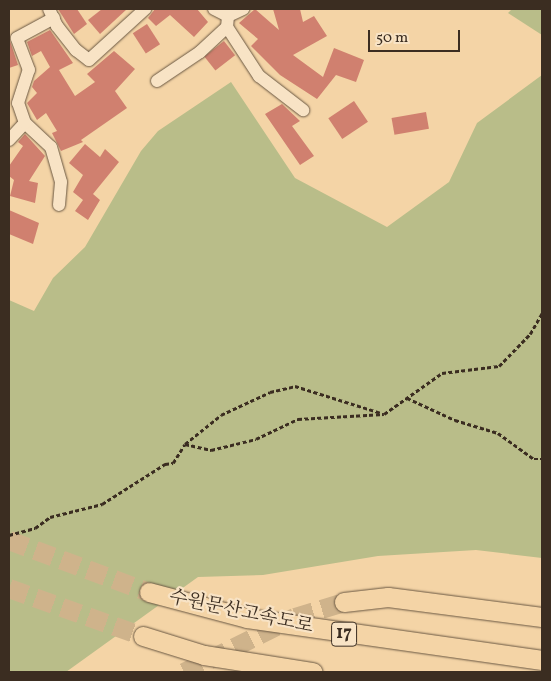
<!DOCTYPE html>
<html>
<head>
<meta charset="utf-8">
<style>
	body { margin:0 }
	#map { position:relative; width:551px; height:681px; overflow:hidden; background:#f4d4a6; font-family:Vollkorn,"Noto Serif KR",serif }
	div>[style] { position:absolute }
	.green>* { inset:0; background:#b9bd89 }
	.building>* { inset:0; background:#d0806f; transform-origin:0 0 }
	.highway-tunnel>* { height:19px; margin-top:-9.5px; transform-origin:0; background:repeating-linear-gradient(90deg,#cfb38b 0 19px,transparent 0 28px) }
	.path>* { height:2.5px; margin-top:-1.25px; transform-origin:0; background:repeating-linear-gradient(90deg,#3b2d21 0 4px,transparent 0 6.5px) }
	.roads { filter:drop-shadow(0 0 1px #695742) drop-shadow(0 0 1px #695742) }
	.minor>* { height:12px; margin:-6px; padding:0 6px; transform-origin:6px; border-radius:6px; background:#f8e3c5 }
	.highway>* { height:19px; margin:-9.5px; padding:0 9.5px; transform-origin:9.5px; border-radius:9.5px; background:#f4d4a6 }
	span { translate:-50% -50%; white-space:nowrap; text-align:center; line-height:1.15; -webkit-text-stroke:4.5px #f8e3c5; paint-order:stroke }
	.shield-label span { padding:1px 4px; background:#f8e3c5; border:1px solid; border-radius:4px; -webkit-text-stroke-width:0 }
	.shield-label { font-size:18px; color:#3b2d21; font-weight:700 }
	.street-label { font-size:19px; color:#3b2d21 }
	.frame { position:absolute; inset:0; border:10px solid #3b2d21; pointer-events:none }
	.scale { position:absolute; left:368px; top:30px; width:92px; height:22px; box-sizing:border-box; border:2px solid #3b2d21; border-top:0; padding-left:6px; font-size:15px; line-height:18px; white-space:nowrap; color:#3b2d21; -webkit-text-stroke:4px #f8e3c5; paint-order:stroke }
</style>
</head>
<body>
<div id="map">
	<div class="green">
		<div style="clip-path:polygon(512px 9px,542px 9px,542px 35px,508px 13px)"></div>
		<div style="clip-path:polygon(542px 75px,542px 558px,476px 550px,378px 556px,263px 575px,198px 577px,66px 672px,9px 672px,9px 300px,34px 311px,53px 278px,85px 247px,141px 151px,158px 131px,231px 82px,295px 178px,387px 227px,449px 182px,477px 123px)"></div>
	</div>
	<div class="building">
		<div style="clip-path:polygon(58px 9px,77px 9px,87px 24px,74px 34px)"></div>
		<div style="clip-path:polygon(102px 9px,127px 9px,100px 34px,88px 20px)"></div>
		<div style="clip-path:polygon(155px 9px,197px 9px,208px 22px,194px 37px,170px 15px,156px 26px,148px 18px)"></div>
		<div style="clip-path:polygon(255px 9px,279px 30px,273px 9px,300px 9px,303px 22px,314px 16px,327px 36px,293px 55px,323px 77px,334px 48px,364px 60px,356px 82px,336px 75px,317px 99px,280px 75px,251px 46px,258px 39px,239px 23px)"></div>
		<div style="left:147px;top:24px;width:24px;height:17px;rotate:57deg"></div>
		<div style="clip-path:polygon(50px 30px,73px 63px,59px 70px,75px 96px,95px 82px,87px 74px,114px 51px,135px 69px,115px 91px,127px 108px,81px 140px,83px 142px,61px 151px,52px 133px,57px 131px,46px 113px,37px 120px,27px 103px,37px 93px,32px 87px,34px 81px,50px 67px,41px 51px,32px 56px,27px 42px)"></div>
		<div style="clip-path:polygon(9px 38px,18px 65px,9px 68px)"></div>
		<div style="left:224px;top:41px;width:18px;height:25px;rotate:52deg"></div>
		<div style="left:354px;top:101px;width:25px;height:31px;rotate:56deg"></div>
		<div style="clip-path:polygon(282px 104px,300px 121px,292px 126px,314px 156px,300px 165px,265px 114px)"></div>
		<div style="left:426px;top:112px;width:17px;height:35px;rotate:80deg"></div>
		<div style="clip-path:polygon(25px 134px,45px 156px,29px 181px,38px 183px,35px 203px,10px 196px,14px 180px,9px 176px,9px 166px,23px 146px,18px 142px)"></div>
		<div style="clip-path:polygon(85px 144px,100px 157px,105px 149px,119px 162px,93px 194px,100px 200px,88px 220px,75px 211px,83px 200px,73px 192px,83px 175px,69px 163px)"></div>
		<div style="clip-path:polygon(9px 210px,39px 223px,33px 244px,9px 234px)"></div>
	</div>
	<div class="highway-tunnel">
		<div style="left:9px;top:540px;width:149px;rotate:20.4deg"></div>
		<div style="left:9px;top:588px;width:142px;rotate:19.7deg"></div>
		<div style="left:184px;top:672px;width:124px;rotate:-26.4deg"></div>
		<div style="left:295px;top:617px;width:51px;rotate:-17deg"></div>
	</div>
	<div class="path">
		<div style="left:407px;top:398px;width:53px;rotate:24.6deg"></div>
		<div style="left:455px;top:420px;width:45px;rotate:16.8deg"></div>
		<div style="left:498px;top:433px;width:44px;rotate:35.8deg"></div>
		<div style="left:534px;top:459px;width:8px"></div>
		<div style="left:185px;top:444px;width:46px;rotate:-38.9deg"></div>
		<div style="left:221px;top:415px;width:54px;rotate:-25.1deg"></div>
		<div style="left:270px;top:392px;width:26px;rotate:-13deg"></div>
		<div style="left:295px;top:386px;width:90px;rotate:17.4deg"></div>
		<div style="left:9px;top:535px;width:27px;rotate:-15deg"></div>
		<div style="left:35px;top:528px;width:19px;rotate:-36deg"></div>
		<div style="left:50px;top:517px;width:54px;rotate:-14deg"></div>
		<div style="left:102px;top:504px;width:75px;rotate:-32.4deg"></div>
		<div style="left:165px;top:464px;width:8px;rotate:-7deg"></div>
		<div style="left:173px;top:463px;width:22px;rotate:-58deg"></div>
		<div style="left:185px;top:444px;width:27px;rotate:13deg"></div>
		<div style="left:211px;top:450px;width:46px;rotate:-13.7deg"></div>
		<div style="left:256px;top:439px;width:47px;rotate:-25.5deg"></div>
		<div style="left:298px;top:419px;width:86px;rotate:-3.3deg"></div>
		<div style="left:384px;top:414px;width:71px;rotate:-35.3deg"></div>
		<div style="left:442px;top:373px;width:57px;rotate:-7deg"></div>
		<div style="left:499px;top:366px;width:45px;rotate:-45.9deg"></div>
		<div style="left:530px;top:334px;width:24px;rotate:-60deg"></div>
	</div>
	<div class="roads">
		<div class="minor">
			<div style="left:49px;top:9px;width:19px;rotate:65deg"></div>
			<div style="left:57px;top:26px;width:31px;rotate:52deg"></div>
			<div style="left:76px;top:50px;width:16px;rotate:38deg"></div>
			<div style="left:89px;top:60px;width:76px;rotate:-42.3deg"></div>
			<div style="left:214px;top:9px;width:16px;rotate:27deg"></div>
			<div style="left:228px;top:16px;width:11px;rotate:95deg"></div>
			<div style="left:227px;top:27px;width:59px;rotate:56.9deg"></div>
			<div style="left:259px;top:76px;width:56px;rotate:37.7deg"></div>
			<div style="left:228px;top:16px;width:17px;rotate:-25deg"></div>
			<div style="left:157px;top:81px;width:52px;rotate:-34deg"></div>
			<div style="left:200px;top:52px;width:37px;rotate:-43deg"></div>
			<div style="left:25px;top:123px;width:35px;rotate:43deg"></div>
			<div style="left:51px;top:147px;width:36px;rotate:74deg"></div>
			<div style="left:61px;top:182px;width:23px;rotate:95deg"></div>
			<div style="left:9px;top:140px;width:23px;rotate:-47deg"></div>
			<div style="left:25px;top:123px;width:21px;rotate:-109deg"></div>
			<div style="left:18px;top:103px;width:35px;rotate:-72deg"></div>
			<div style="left:29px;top:70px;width:34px;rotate:-111deg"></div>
			<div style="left:17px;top:38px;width:42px;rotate:-28.4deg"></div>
		</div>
		<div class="highway">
			<div style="left:149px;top:592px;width:101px;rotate:14.9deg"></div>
			<div style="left:247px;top:618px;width:298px;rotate:8.1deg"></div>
			<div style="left:344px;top:602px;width:44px;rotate:-6.5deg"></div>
			<div style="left:388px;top:597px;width:155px;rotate:7.4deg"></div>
			<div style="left:143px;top:636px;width:64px;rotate:17.3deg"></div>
			<div style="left:204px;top:655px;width:110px;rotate:8.9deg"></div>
		</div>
	</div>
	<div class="shield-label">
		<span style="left:344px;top:634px">17</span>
	</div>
	<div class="street-label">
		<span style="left:241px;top:613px;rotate:12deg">수원문산고속도로</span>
	</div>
	<div class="frame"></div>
	<div class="scale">50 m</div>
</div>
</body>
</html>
